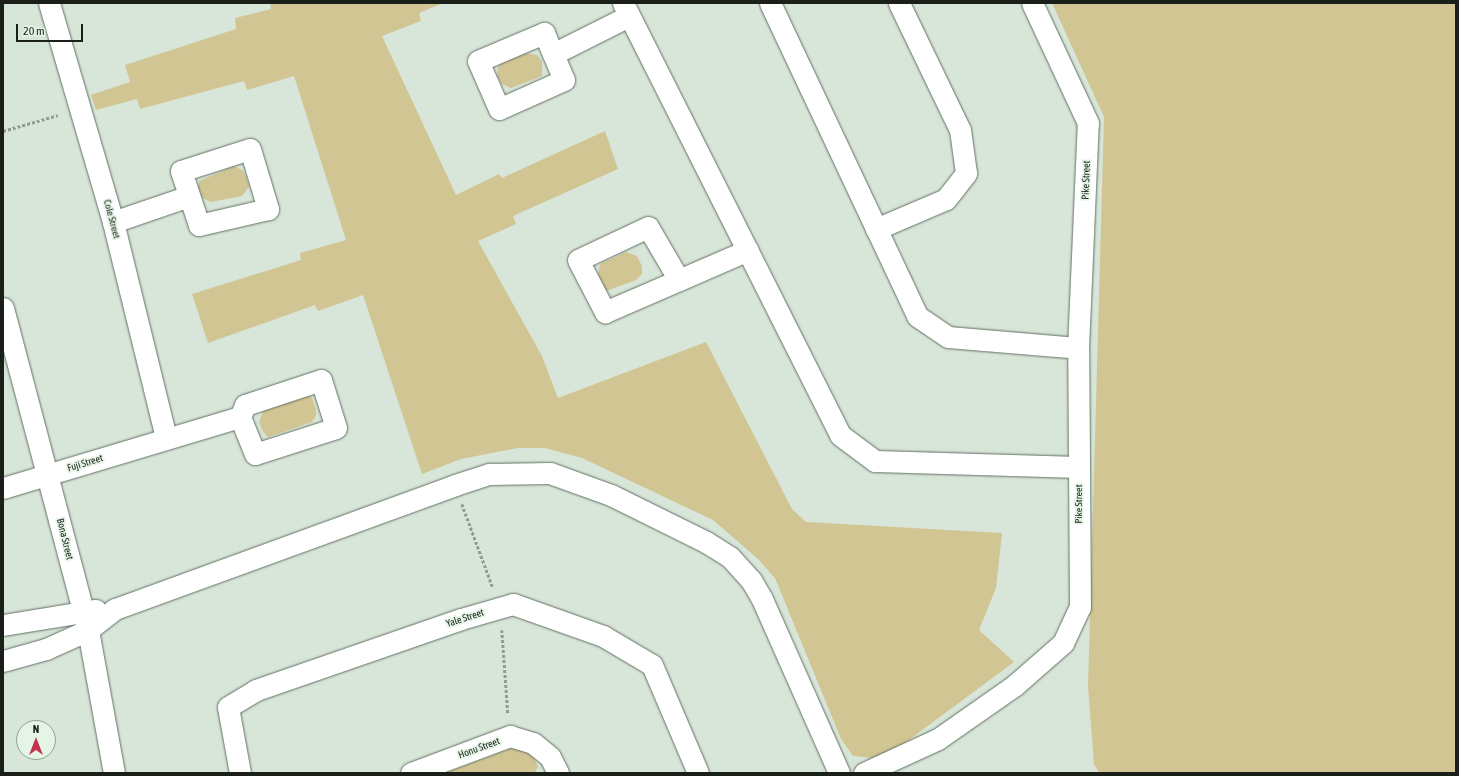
<!DOCTYPE html>
<html>
<head>
<meta charset="utf-8">
<style>
	body { margin:0 }
	#map { position:relative; width:1459px; height:776px; overflow:hidden; background:#d7e6d8; font-family:"Asap Condensed",sans-serif }
	div>[style] { position:absolute }
	.green>* { inset:0; background:#d2c594 }
	.path>* { height:2.5px; margin-top:-1.25px; transform-origin:0; background:repeating-linear-gradient(90deg,#919c91 0 3px,transparent 0 5px) }
	.roads { filter:drop-shadow(0 0 1px #627063) drop-shadow(0 0 1px #627063) }
	.street>* { height:21px; margin:-10.5px; padding:0 10.5px; transform-origin:10.5px; border-radius:10.5px; background:#fff }
	span { translate:-50% -50%; white-space:nowrap; text-align:center; line-height:1.15; -webkit-text-stroke:3.5px #e4f4e5; paint-order:stroke }
	.street-label { font-size:10px; color:#1a1f1a }
	.frame { position:absolute; inset:0; border:4px solid #1a1f1a; pointer-events:none }
	.north { position:absolute; left:16px; top:720px; width:40px; height:40px; box-sizing:border-box; background:#e4f4e5; border:1px solid #939f94; border-radius:50%; rotate:0deg; font-size:11px; font-weight:700; line-height:16px; text-align:center; color:#1a1f1a }
	.north::after { content:''; display:block; margin:auto; width:14px; height:18px; background:#c5344b; clip-path:polygon(50% 0,100% 100%,50% 72%,0 100%) }
	.scale { position:absolute; left:16px; top:24px; width:67px; height:18px; box-sizing:border-box; border:2px solid #1a1f1a; border-top:0; padding-left:5px; font-size:12px; line-height:14px; white-space:nowrap; color:#1a1f1a; -webkit-text-stroke:3px #e4f4e5; paint-order:stroke }
</style>
</head>
<body>
<div id="map">
	<div class="green">
		<div style="clip-path:polygon(270px 3px,443px 3px,419px 13px,421px 21px,382px 36px,456px 195px,499px 174px,502px 178px,605px 131px,618px 169px,513px 216px,516px 224px,478px 241px,542px 356px,558px 398px,706px 342px,792px 509px,806px 522px,1002px 533px,996px 588px,979px 630px,1014px 662px,898px 748px,872px 758px,853px 756px,841px 739px,775px 578px,758px 559px,713px 520px,582px 458px,545px 448px,518px 448px,461px 459px,422px 474px,363px 295px,318px 311px,315px 305px,208px 343px,192px 294px,301px 260px,300px 253px,346px 240px,294px 76px,247px 90px,244px 81px,140px 109px,137px 99px,96px 110px,91px 95px,130px 82px,125px 65px,236px 29px,235px 18px,271px 9px)"></div>
		<div style="clip-path:polygon(1052px 3px,1456px 3px,1456px 773px,1099px 773px,1094px 764px,1088px 687px,1104px 117px)"></div>
		<div style="clip-path:polygon(523px 53px,537px 55px,542px 61px,542px 76px,511px 88px,502px 84px,497px 76px,498px 67px,506px 60px)"></div>
		<div style="clip-path:polygon(234px 166px,242px 170px,246px 176px,249px 187px,242px 196px,211px 202px,203px 198px,198px 187px,199px 181px)"></div>
		<div style="clip-path:polygon(626px 252px,637px 256px,642px 266px,642px 274px,636px 280px,606px 291px,601px 285px,598px 275px,600px 264px)"></div>
		<div style="clip-path:polygon(306px 394px,312px 398px,316px 409px,316px 416px,312px 422px,268px 437px,263px 432px,259px 422px,265px 407px)"></div>
		<div style="clip-path:polygon(517px 746px,534px 758px,538px 767px,535px 773px,445px 773px)"></div>
	</div>
	<div class="path">
		<div style="left:3px;top:131px;width:57px;rotate:-16.2deg"></div>
		<div style="left:462px;top:504px;width:90px;rotate:69.7deg"></div>
		<div style="left:502px;top:630px;width:84px;rotate:85.9deg"></div>
	</div>
	<div class="roads">
		<div class="street">
			<div style="left:49px;top:3px;width:228px;rotate:73.7deg"></div>
			<div style="left:113px;top:222px;width:221px;rotate:76.2deg"></div>
			<div style="left:623px;top:3px;width:483px;rotate:63.3deg"></div>
			<div style="left:840px;top:435px;width:44px;rotate:36.6deg"></div>
			<div style="left:875px;top:461px;width:204px;rotate:1.7deg"></div>
			<div style="left:770px;top:3px;width:346px;rotate:64.8deg"></div>
			<div style="left:917px;top:316px;width:37px;rotate:34deg"></div>
			<div style="left:948px;top:337px;width:130px;rotate:4.8deg"></div>
			<div style="left:544px;top:33px;width:51px;rotate:66.9deg"></div>
			<div style="left:564px;top:80px;width:71px;rotate:156deg"></div>
			<div style="left:499px;top:109px;width:52px;rotate:-113.6deg"></div>
			<div style="left:478px;top:61px;width:72px;rotate:-23deg"></div>
			<div style="left:553px;top:54px;width:85px;rotate:-26.6deg"></div>
			<div style="left:250px;top:149px;width:63px;rotate:73.3deg"></div>
			<div style="left:268px;top:209px;width:71px;rotate:166.9deg"></div>
			<div style="left:199px;top:225px;width:57px;rotate:-108.4deg"></div>
			<div style="left:181px;top:171px;width:72px;rotate:-17.7deg"></div>
			<div style="left:113px;top:222px;width:80px;rotate:-18.9deg"></div>
			<div style="left:876px;top:229px;width:76px;rotate:-23.2deg"></div>
			<div style="left:946px;top:199px;width:33px;rotate:-52deg"></div>
			<div style="left:966px;top:173px;width:43px;rotate:-97.9deg"></div>
			<div style="left:960px;top:130px;width:141px;rotate:-115.7deg"></div>
			<div style="left:679px;top:280px;width:61px;rotate:-120.3deg"></div>
			<div style="left:648px;top:227px;width:77px;rotate:154.8deg"></div>
			<div style="left:578px;top:260px;width:59px;rotate:62.6deg"></div>
			<div style="left:605px;top:312px;width:81px;rotate:-23.4deg"></div>
			<div style="left:679px;top:280px;width:75px;rotate:-23.5deg"></div>
			<div style="left:3px;top:308px;width:333px;rotate:75.2deg"></div>
			<div style="left:88px;top:630px;width:145px;rotate:79.7deg"></div>
			<div style="left:321px;top:380px;width:50px;rotate:72.6deg"></div>
			<div style="left:336px;top:428px;width:85px;rotate:162.2deg"></div>
			<div style="left:255px;top:454px;width:40px;rotate:-112deg"></div>
			<div style="left:240px;top:417px;width:13px;rotate:-67deg"></div>
			<div style="left:245px;top:405px;width:80px;rotate:-18.2deg"></div>
			<div style="left:3px;top:488px;width:247px;rotate:-16.7deg"></div>
			<div style="left:3px;top:625px;width:94px;rotate:-9.2deg"></div>
			<div style="left:3px;top:661px;width:45px;rotate:-15.6deg"></div>
			<div style="left:46px;top:649px;width:46px;rotate:-24.3deg"></div>
			<div style="left:88px;top:630px;width:34px;rotate:-38deg"></div>
			<div style="left:115px;top:609px;width:362px;rotate:-20deg"></div>
			<div style="left:455px;top:485px;width:36px;rotate:-18deg"></div>
			<div style="left:489px;top:474px;width:61px;rotate:-0.9deg"></div>
			<div style="left:550px;top:473px;width:65px;rotate:19.8deg"></div>
			<div style="left:611px;top:495px;width:106px;rotate:26.3deg"></div>
			<div style="left:706px;top:542px;width:28px;rotate:32deg"></div>
			<div style="left:730px;top:557px;width:31px;rotate:48deg"></div>
			<div style="left:751px;top:580px;width:22px;rotate:60deg"></div>
			<div style="left:762px;top:599px;width:190px;rotate:66.1deg"></div>
			<div style="left:240px;top:773px;width:67px;rotate:-100.3deg"></div>
			<div style="left:228px;top:707px;width:33px;rotate:-31deg"></div>
			<div style="left:256px;top:690px;width:217px;rotate:-19.1deg"></div>
			<div style="left:461px;top:619px;width:54px;rotate:-16.1deg"></div>
			<div style="left:513px;top:604px;width:96px;rotate:19.6deg"></div>
			<div style="left:603px;top:636px;width:57px;rotate:30.6deg"></div>
			<div style="left:652px;top:665px;width:117px;rotate:66.9deg"></div>
			<div style="left:411px;top:773px;width:106px;rotate:-20.5deg"></div>
			<div style="left:510px;top:736px;width:24px;rotate:17deg"></div>
			<div style="left:533px;top:743px;width:22px;rotate:39deg"></div>
			<div style="left:550px;top:757px;width:18px;rotate:63deg"></div>
			<div style="left:864px;top:773px;width:81px;rotate:-24.7deg"></div>
			<div style="left:938px;top:739px;width:94px;rotate:-35deg"></div>
			<div style="left:1015px;top:685px;width:64px;rotate:-41.2deg"></div>
			<div style="left:1063px;top:643px;width:40px;rotate:-65deg"></div>
			<div style="left:1080px;top:607px;width:259px;rotate:-90.4deg"></div>
			<div style="left:1078px;top:348px;width:225px;rotate:-87.5deg"></div>
			<div style="left:1088px;top:123px;width:132px;rotate:-115deg"></div>
		</div>
	</div>
	<div class="street-label">
		<span style="left:1086px;top:180px;rotate:-88deg">Pike Street</span>
		<span style="left:112px;top:219px;rotate:75deg">Cole Street</span>
		<span style="left:85px;top:463px;rotate:-17deg">Fuji Street</span>
		<span style="left:1079px;top:504px;rotate:-90deg">Pike Street</span>
		<span style="left:65px;top:539px;rotate:76deg">Bona Street</span>
		<span style="left:465px;top:618px;rotate:-18deg">Yale Street</span>
		<span style="left:479px;top:748px;rotate:-20deg">Honu Street</span>
	</div>
	<div class="frame"></div>
	<div class="north">N</div>
	<div class="scale">20 m</div>
</div>
</body>
</html>
